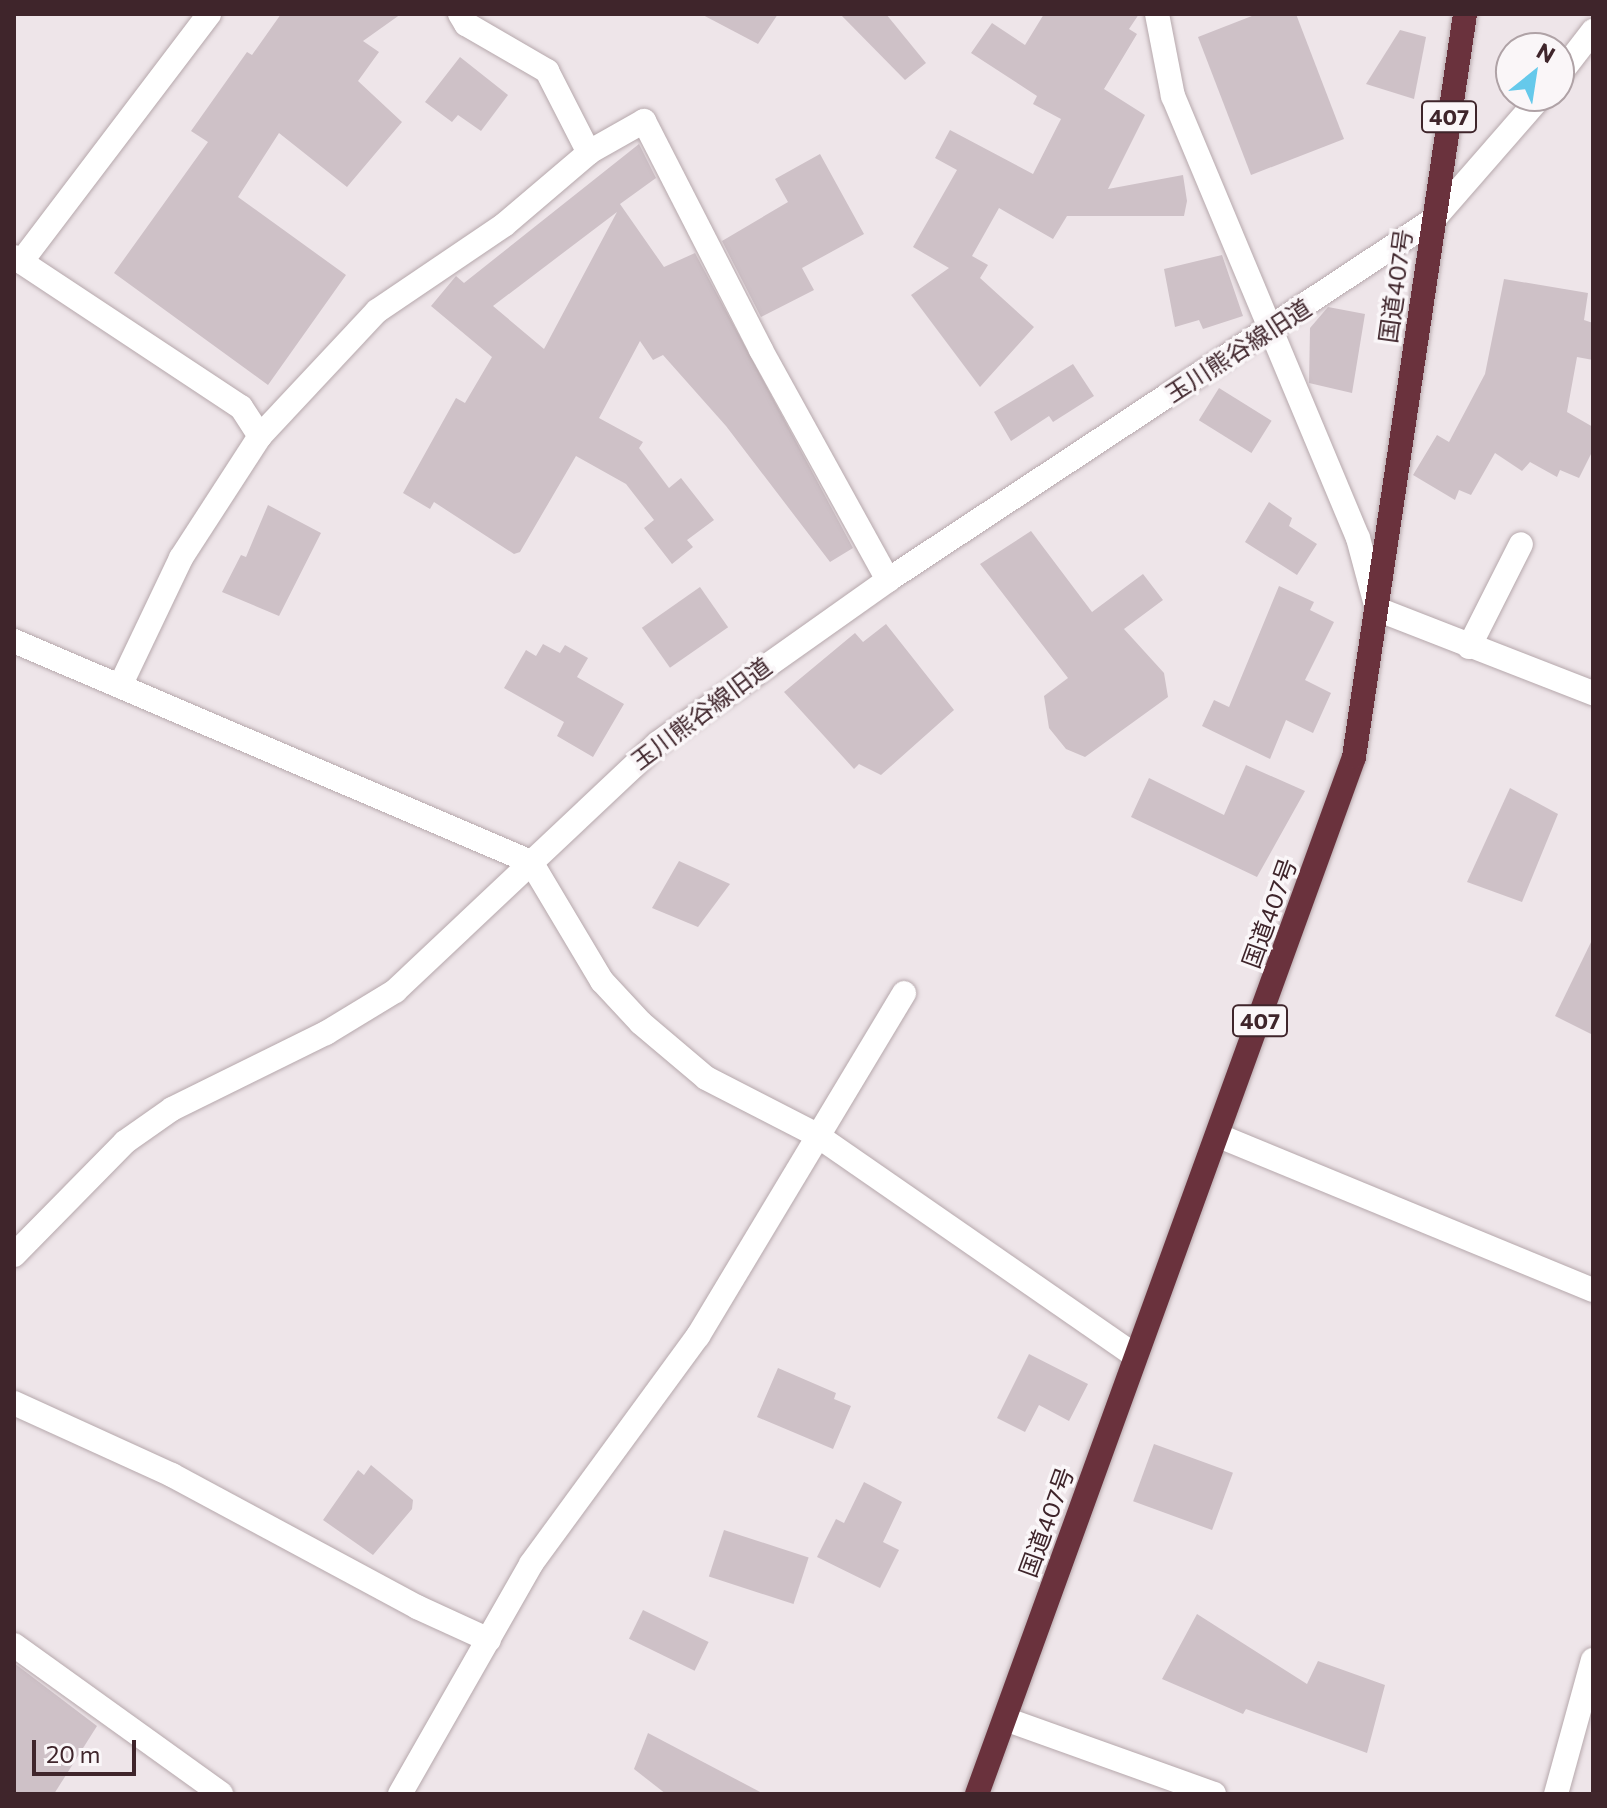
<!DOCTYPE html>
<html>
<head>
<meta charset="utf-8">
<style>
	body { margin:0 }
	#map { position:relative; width:1607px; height:1808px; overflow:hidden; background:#eee5e9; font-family:Commissioner,"Noto Sans JP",sans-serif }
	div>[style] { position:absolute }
	.building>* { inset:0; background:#cec1c7; transform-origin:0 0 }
	.roads { filter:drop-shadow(0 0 2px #b6a8ac) drop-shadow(0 0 2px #b6a8ac) }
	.minor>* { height:24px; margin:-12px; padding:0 12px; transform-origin:12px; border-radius:12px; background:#fff }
	.highway>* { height:24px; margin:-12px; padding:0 12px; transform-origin:12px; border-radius:12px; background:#6a323d }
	span { translate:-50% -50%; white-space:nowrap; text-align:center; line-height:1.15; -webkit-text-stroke:7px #faf6f8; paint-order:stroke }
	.shield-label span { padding:2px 6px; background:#faf6f8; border:2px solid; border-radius:6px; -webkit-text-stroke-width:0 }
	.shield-label { font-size:22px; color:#3f252b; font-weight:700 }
	.street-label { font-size:24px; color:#3f252b }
	.frame { position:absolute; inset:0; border:16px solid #3f252b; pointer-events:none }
	.north { position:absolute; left:1495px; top:32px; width:80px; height:80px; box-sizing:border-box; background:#faf6f8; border:2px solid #afa2a6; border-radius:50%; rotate:30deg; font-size:22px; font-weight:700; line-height:32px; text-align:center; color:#3f252b }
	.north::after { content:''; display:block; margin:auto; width:28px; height:36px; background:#65c9eb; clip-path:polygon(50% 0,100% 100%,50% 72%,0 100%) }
	.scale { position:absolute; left:32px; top:1740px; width:104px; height:36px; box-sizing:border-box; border:4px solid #3f252b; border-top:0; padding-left:10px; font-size:24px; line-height:28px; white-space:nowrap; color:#3f252b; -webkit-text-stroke:6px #faf6f8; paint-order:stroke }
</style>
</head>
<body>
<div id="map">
	<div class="building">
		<div style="clip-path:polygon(281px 14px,401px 14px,363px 41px,379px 52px,358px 81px,402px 122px,347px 187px,279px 133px,238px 197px,346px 275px,268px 385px,114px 273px,208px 142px,191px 131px,247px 52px,252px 55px)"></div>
		<div style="clip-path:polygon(701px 14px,778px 14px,758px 44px)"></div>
		<div style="clip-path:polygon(840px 14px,886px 14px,926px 63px,905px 80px)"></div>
		<div style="clip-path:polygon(1044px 14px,1139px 14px,1129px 29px,1137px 34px,1104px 89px,1145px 115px,1108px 189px,1183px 175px,1187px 201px,1184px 216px,1067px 216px,1053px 239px,999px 208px,972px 256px,988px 265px,980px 278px,1034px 327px,980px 387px,911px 295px,949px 268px,913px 247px,957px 170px,935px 158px,950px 130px,1033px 174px,1061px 119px,1033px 104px,1037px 96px,971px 53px,992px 23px,1025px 45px)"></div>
		<div style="clip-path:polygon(1257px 14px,1296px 14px,1344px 139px,1251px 175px,1198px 37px)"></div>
		<div style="clip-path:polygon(1400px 30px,1426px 37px,1414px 99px,1366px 84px)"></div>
		<div style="clip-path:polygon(460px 57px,508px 95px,481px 131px,458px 115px,452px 122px,425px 102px)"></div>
		<div style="clip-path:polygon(evenodd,639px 144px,656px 178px,620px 204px,664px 267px,695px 253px,853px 548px,830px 562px,726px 426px,663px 355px,653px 360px,640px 341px,599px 418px,643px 442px,639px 448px,669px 488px,681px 478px,714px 520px,687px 540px,693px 547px,672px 564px,644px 528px,654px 520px,626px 484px,576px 456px,520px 552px,514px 554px,434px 502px,430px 509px,403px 493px,456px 398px,465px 403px,492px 357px,431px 306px,456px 276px,464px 283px,639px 144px,617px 212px,544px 349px,493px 306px,617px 212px)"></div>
		<div style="clip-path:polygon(820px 154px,864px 234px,802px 268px,814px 290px,761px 317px,722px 241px,788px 202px,775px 179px)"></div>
		<div style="clip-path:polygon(1222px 255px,1243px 316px,1203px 329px,1199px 320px,1175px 327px,1164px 269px)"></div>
		<div style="clip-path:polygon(1504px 279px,1588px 293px,1584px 320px,1593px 323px,1593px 360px,1577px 357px,1567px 412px,1593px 427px,1593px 450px,1579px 478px,1560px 470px,1557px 477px,1530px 462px,1522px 471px,1495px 453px,1471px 495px,1459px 490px,1455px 500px,1413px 475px,1437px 435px,1449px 442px,1485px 374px)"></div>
		<div style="clip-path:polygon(1328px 307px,1365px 314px,1352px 393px,1309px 383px,1310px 328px)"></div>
		<div style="clip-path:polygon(1073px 364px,1094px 396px,1053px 422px,1049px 416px,1011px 441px,994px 412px)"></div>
		<div style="left:1219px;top:388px;width:62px;height:38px;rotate:32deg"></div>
		<div style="clip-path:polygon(1269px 502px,1292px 518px,1289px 526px,1317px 544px,1297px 575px,1245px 542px)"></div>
		<div style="clip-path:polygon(268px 505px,321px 533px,279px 616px,222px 592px,241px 555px,246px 557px)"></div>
		<div style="clip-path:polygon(1031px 531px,1092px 612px,1143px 574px,1163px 600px,1124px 629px,1164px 673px,1168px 697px,1085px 757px,1066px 749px,1049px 728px,1044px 696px,1068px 678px,980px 564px)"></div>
		<div style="clip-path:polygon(1279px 586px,1314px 602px,1310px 610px,1334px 622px,1305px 680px,1331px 693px,1313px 733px,1286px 720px,1270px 759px,1202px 726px,1214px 700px,1229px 707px)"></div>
		<div style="left:700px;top:587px;width:49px;height:71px;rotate:55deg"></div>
		<div style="clip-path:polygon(886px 624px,954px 710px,881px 775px,859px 764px,854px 769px,784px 692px,855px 633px,863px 642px)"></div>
		<div style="clip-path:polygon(543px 644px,560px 653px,565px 645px,588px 658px,577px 677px,624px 704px,593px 757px,557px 736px,564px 722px,504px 688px,526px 650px,536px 656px)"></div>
		<div style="clip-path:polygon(1246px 765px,1305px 791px,1257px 877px,1131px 817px,1149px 778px,1224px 815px)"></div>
		<div style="clip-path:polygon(1510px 788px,1558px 814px,1522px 902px,1467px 882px)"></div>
		<div style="clip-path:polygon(679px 861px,730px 884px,698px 927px,652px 908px)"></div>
		<div style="clip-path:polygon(1593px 938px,1593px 1035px,1555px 1016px)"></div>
		<div style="clip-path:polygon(1029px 1354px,1088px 1384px,1069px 1421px,1039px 1405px,1025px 1432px,997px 1418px)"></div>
		<div style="clip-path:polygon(778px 1368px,836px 1393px,834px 1399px,851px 1406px,833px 1449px,757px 1417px)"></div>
		<div style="left:1154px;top:1444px;width:84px;height:61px;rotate:20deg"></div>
		<div style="clip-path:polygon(371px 1465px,413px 1500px,412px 1509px,373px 1555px,323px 1520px,358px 1470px,364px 1475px)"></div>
		<div style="clip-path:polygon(864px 1482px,902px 1502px,883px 1542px,899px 1550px,880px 1588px,817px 1557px,836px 1519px,844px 1523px)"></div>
		<div style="left:724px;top:1530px;width:89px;height:49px;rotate:18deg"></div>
		<div style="left:643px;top:1610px;width:73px;height:32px;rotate:26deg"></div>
		<div style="clip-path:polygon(1197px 1614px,1307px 1684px,1318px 1661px,1385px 1685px,1367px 1753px,1246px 1709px,1243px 1714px,1162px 1679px)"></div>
		<div style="clip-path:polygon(14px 1663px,97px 1726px,54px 1794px,14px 1794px)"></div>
		<div style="clip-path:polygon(648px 1733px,764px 1794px,666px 1794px,634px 1769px)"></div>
	</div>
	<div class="roads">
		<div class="minor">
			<div style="left:460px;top:14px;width:12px;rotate:59deg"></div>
			<div style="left:466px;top:24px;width:94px;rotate:30.1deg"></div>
			<div style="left:547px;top:71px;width:92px;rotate:62.9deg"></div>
			<div style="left:1157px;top:14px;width:84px;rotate:79deg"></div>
			<div style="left:1173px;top:96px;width:479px;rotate:67.3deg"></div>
			<div style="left:1358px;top:538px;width:73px;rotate:75deg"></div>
			<div style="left:1377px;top:609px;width:232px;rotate:21.3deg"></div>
			<div style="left:1559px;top:75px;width:56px;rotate:-52.3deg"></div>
			<div style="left:14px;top:257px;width:272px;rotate:33.5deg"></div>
			<div style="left:241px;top:407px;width:35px;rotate:57deg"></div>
			<div style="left:21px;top:262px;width:311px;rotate:-52.8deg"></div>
			<div style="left:14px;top:641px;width:562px;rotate:23.15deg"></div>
			<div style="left:531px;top:862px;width:139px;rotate:59.2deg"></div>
			<div style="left:602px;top:981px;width:57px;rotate:47.1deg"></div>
			<div style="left:641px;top:1023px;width:85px;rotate:40.2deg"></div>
			<div style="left:706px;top:1078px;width:123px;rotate:27.2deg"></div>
			<div style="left:815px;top:1134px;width:390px;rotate:34.7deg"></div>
			<div style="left:1469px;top:647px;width:115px;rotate:-63.2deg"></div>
			<div style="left:120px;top:686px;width:142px;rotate:-64.5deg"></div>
			<div style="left:181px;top:558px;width:145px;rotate:-57.1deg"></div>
			<div style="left:260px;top:436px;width:171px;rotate:-46.9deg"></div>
			<div style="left:377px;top:311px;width:153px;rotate:-34.1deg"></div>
			<div style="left:504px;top:225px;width:114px;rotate:-40.4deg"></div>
			<div style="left:591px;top:151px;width:61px;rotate:-29.5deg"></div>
			<div style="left:644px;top:121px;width:257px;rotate:62.9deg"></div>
			<div style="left:761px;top:350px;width:263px;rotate:61.1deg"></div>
			<div style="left:1219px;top:1136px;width:404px;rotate:22.4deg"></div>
			<div style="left:14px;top:1255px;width:158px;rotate:-45.5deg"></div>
			<div style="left:125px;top:1142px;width:57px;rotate:-35.1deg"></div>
			<div style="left:172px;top:1109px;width:172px;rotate:-26.3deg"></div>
			<div style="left:326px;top:1033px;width:81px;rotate:-31.3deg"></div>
			<div style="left:395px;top:991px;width:361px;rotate:-43.3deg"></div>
			<div style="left:658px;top:743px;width:282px;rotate:-35.3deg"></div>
			<div style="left:888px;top:580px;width:653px;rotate:-33.45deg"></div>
			<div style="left:1433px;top:220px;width:164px;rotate:-48.9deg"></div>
			<div style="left:14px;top:1403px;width:174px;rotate:24.5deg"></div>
			<div style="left:172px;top:1475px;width:278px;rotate:28.3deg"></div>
			<div style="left:417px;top:1607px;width:79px;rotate:24.6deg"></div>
			<div style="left:14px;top:1645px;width:255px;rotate:35.7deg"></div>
			<div style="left:1005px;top:1719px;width:222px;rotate:19.7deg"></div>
			<div style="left:400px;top:1794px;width:265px;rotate:-60.3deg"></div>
			<div style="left:531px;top:1564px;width:283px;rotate:-53.8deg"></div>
			<div style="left:698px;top:1336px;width:400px;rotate:-59deg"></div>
			<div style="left:1556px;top:1794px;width:139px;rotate:-74.6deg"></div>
		</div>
		<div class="highway">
			<div style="left:977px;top:1794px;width:1103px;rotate:-70.02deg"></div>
			<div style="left:1354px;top:757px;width:751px;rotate:-81.5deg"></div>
		</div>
	</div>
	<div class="shield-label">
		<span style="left:1449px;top:117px">407</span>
		<span style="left:1260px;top:1021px">407</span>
	</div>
	<div class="street-label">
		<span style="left:1395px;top:286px;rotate:-82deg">国道407号</span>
		<span style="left:1238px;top:350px;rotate:-33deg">玉川熊谷線旧道</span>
		<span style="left:701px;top:713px;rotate:-37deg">玉川熊谷線旧道</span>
		<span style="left:1269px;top:913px;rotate:-70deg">国道407号</span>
		<span style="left:1046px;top:1522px;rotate:-70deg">国道407号</span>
	</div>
	<div class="frame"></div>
	<div class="north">N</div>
	<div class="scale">20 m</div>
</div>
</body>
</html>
